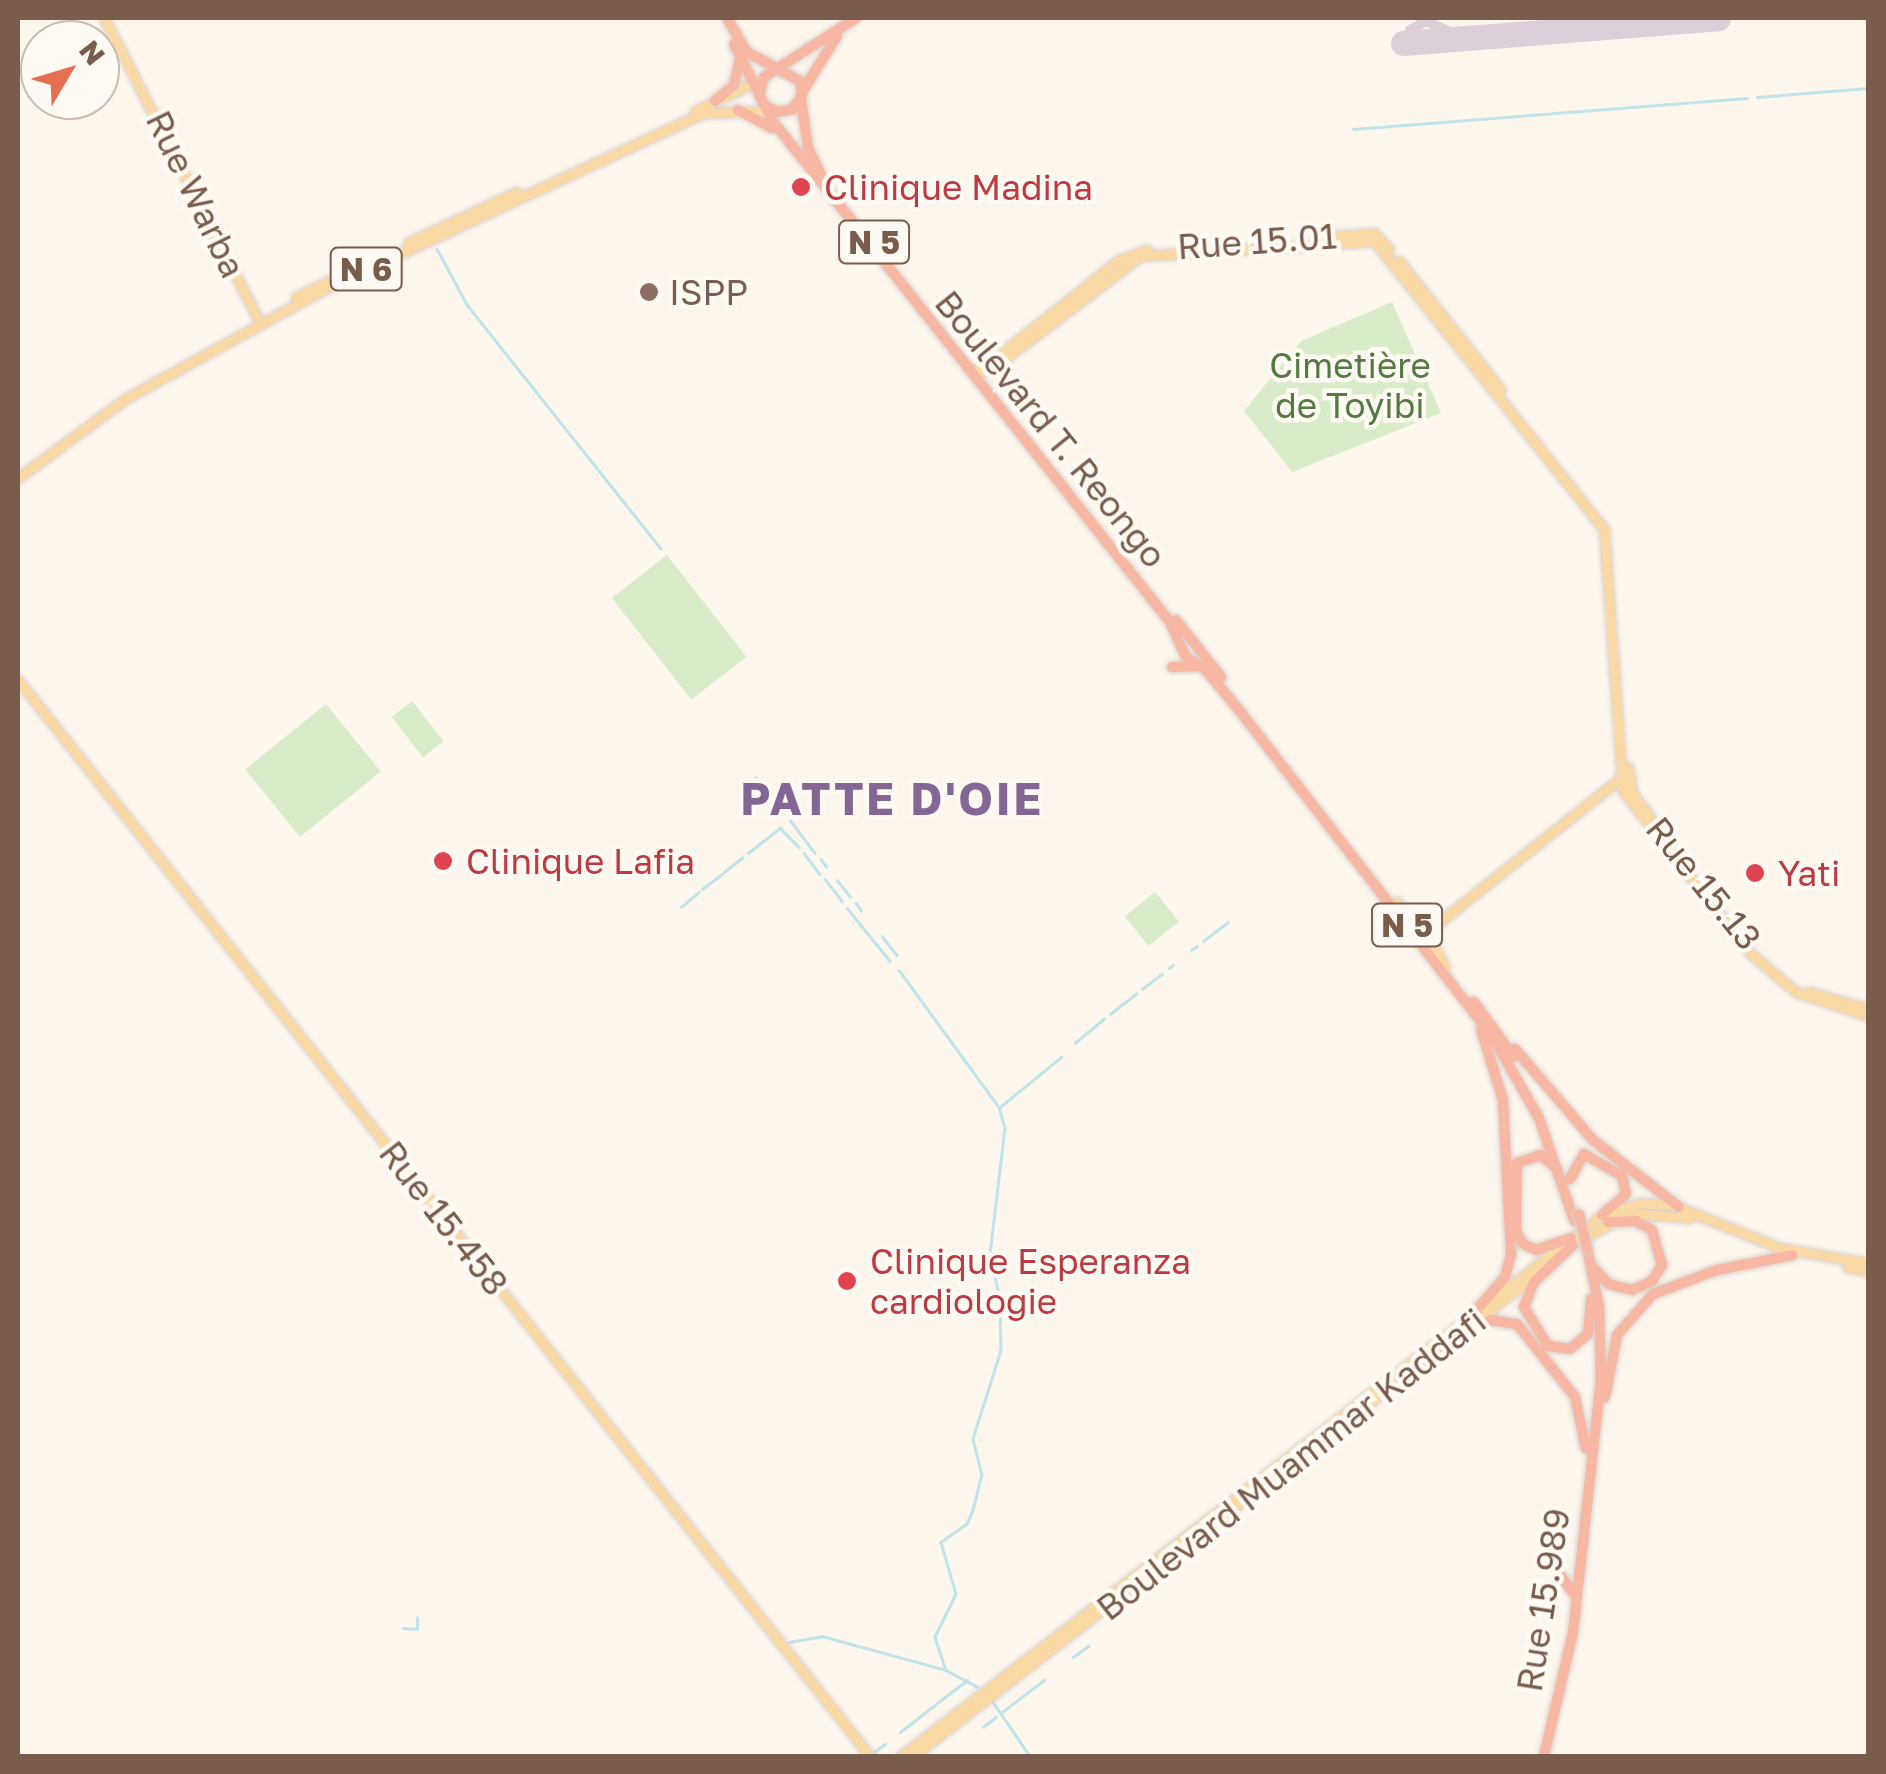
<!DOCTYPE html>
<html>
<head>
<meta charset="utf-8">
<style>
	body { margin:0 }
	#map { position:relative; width:1886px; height:1774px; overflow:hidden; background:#fdf6ec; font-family:"Golos Text",sans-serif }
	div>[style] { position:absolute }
	.green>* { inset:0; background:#d8ecc9; transform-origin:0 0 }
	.stream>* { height:2.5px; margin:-1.25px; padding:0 1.25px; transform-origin:1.25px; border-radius:1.25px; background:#bfe3e8 }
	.taxiway>* { height:10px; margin:-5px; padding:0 5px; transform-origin:5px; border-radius:5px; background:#dbcfda }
	.runway>* { height:25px; margin:-12.5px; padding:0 12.5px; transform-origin:12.5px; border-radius:12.5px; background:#dbcfda }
	.roads { filter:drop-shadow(0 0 2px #dad1cd) drop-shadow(0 0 2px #dad1cd) }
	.major>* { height:9px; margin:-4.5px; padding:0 4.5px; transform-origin:4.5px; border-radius:4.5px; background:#fbd9a5 }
	.highway>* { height:10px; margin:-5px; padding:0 5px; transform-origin:5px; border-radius:5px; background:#f7b7a3 }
	.bridges { filter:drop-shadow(0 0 2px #dad1cd) drop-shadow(0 0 2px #dad1cd) }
	.highway-bridge>* { height:10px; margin:-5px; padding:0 5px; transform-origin:5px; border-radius:5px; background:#f7b7a3 }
	.dots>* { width:28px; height:28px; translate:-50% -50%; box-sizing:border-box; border:5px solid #fffaf3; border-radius:50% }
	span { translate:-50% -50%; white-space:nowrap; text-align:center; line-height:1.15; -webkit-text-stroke:9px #fffaf3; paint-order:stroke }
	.shield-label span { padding:2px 8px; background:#fffaf3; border:2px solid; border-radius:8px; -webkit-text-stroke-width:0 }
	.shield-label { font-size:32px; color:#7a5c4d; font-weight:700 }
	.health-label { font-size:35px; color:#be3a42 }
	.left { translate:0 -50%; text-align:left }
	.street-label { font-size:35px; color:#7a5c4d }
	.education-label { font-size:35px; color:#785e54 }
	.park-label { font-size:35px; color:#537a41 }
	.district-label { font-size:45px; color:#846695; font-weight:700; letter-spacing:2.5px }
	.frame { position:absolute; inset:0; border:20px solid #7a5c4d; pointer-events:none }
	.north { position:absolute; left:20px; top:20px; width:100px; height:100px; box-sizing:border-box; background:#fffaf3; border:2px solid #cabbb1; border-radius:50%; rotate:52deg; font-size:28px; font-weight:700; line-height:40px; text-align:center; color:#7a5c4d }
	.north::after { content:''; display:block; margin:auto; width:35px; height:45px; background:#e76f51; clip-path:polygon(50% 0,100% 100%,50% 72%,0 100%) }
</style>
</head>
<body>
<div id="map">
	<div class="green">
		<div style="clip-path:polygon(1392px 302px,1441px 413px,1292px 472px,1244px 411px,1301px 341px)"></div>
		<div style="left:667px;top:555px;width:129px;height:70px;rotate:52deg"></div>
		<div style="left:412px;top:701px;width:51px;height:26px;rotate:52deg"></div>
		<div style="left:326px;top:704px;width:87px;height:104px;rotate:51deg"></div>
		<div style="left:1155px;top:892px;width:38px;height:39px;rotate:51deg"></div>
	</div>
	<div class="stream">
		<div style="left:1757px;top:97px;width:111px;rotate:-4.6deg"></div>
		<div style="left:1353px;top:129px;width:395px;rotate:-4.5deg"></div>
		<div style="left:437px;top:249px;width:65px;rotate:61.5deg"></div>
		<div style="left:468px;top:306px;width:310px;rotate:51.5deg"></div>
		<div style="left:756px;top:777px;width:33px;rotate:51deg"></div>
		<div style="left:790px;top:820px;width:41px;rotate:52.9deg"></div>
		<div style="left:748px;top:853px;width:41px;rotate:-38deg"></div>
		<div style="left:780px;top:828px;width:27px;rotate:45deg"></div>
		<div style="left:804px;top:853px;width:26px;rotate:53deg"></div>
		<div style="left:821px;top:859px;width:9px;rotate:54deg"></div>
		<div style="left:724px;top:872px;width:23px;rotate:-38deg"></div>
		<div style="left:825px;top:879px;width:28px;rotate:52deg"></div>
		<div style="left:837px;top:880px;width:21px;rotate:51deg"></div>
		<div style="left:702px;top:889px;width:25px;rotate:-37deg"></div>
		<div style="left:856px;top:903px;width:9px;rotate:54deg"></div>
		<div style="left:681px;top:907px;width:23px;rotate:-40deg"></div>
		<div style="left:847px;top:908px;width:68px;rotate:50.9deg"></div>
		<div style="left:882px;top:936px;width:24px;rotate:52deg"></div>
		<div style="left:1203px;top:941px;width:31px;rotate:-37deg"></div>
		<div style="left:1191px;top:950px;width:7px;rotate:-34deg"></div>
		<div style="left:1169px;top:968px;width:5px;rotate:-37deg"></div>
		<div style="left:899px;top:970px;width:170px;rotate:53.9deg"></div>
		<div style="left:999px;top:1107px;width:22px;rotate:74deg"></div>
		<div style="left:1005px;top:1128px;width:127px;rotate:96.8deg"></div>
		<div style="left:990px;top:1254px;width:46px;rotate:77.5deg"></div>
		<div style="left:1000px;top:1299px;width:51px;rotate:88.9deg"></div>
		<div style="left:1001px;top:1350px;width:93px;rotate:107.5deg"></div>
		<div style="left:973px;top:1439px;width:36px;rotate:76deg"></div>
		<div style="left:982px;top:1474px;width:37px;rotate:104deg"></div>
		<div style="left:973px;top:1510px;width:15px;rotate:113deg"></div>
		<div style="left:967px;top:1524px;width:32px;rotate:145deg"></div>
		<div style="left:941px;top:1542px;width:54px;rotate:73.9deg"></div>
		<div style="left:956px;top:1594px;width:48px;rotate:116deg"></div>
		<div style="left:935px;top:1637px;width:35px;rotate:72deg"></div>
		<div style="left:1142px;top:989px;width:25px;rotate:-37deg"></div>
		<div style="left:1110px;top:1014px;width:33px;rotate:-38deg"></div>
		<div style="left:1075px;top:1043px;width:38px;rotate:-40deg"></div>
		<div style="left:1000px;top:1107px;width:79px;rotate:-39.3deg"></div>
		<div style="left:403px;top:1628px;width:14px;rotate:4deg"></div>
		<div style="left:417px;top:1629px;width:11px;rotate:-90deg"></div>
		<div style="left:789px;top:1642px;width:34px;rotate:-10deg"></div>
		<div style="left:822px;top:1636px;width:129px;rotate:15.3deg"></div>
		<div style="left:946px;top:1670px;width:36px;rotate:28deg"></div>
		<div style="left:1073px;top:1657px;width:19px;rotate:-36deg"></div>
		<div style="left:993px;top:1702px;width:65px;rotate:55.6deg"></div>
		<div style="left:937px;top:1703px;width:38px;rotate:-37deg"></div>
		<div style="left:1002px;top:1712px;width:53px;rotate:-37.3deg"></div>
		<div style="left:983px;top:1727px;width:16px;rotate:-38deg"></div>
		<div style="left:900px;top:1732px;width:44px;rotate:-37.6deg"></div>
		<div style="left:873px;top:1753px;width:15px;rotate:-37deg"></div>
	</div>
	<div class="taxiway">
		<div style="left:1440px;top:40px;width:20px;rotate:160deg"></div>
		<div style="left:1421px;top:47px;width:20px;rotate:-123deg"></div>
		<div style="left:1410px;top:30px;width:18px;rotate:-29deg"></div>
		<div style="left:1426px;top:21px;width:41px;rotate:24.7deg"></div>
	</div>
	<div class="runway">
		<div style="left:1403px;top:43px;width:316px;rotate:-4.5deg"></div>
	</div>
	<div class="roads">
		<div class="major">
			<div style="left:104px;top:18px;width:343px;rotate:62.9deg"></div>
			<div style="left:695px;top:111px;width:69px;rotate:-25.8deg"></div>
			<div style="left:1322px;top:237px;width:52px;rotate:-4.4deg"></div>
			<div style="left:1374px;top:233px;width:22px;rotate:47deg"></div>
			<div style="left:408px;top:243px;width:120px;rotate:-25.1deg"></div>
			<div style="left:1399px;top:261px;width:164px;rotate:51.7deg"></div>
			<div style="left:296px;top:297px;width:85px;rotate:-26deg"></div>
			<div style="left:968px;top:370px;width:22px"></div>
			<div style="left:990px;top:370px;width:188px;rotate:-37.2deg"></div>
			<div style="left:1140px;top:256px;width:234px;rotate:-3.7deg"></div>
			<div style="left:1374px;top:241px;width:369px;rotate:51.4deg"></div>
			<div style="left:1604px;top:529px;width:263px;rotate:85.9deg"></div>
			<div style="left:1623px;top:791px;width:207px;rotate:51.9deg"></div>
			<div style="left:1751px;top:954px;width:59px;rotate:40.2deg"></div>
			<div style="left:1796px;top:992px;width:76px;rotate:18.4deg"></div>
			<div style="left:979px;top:371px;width:179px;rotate:-38.4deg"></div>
			<div style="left:1119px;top:260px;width:30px;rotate:-20deg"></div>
			<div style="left:18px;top:478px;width:133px;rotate:-36.4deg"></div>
			<div style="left:125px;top:399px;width:227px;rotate:-28.9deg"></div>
			<div style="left:324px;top:289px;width:419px;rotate:-24.9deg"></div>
			<div style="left:704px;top:113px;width:65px;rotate:-1.8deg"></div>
			<div style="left:18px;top:680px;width:1372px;rotate:51.63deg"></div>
			<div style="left:1628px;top:767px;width:28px;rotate:80deg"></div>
			<div style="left:1633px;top:795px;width:61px;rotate:52.4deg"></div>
			<div style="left:1397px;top:902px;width:35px;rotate:45deg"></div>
			<div style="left:1422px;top:927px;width:10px;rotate:6deg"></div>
			<div style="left:1432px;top:928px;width:243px;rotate:-38.5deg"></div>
			<div style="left:1432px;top:928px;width:12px;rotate:95deg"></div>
			<div style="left:1431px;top:940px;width:30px;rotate:62deg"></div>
			<div style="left:1809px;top:992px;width:61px;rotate:16.1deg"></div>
			<div style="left:1579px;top:1241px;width:57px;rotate:-29.2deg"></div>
			<div style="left:1629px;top:1213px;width:61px;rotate:4.7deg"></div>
			<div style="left:1847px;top:1267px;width:21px;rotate:11deg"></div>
			<div style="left:1456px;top:1336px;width:105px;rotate:-37.6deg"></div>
			<div style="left:901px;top:1756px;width:885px;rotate:-37.66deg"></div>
			<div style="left:1602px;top:1215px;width:41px;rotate:-17.1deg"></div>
			<div style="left:1641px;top:1203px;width:32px;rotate:4deg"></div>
			<div style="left:1673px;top:1205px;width:115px;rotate:21.9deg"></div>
			<div style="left:1780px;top:1248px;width:89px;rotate:9.7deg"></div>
			<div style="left:913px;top:1756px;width:671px;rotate:-37.74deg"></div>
		</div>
		<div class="highway">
			<div style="left:727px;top:18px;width:39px;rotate:60deg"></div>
			<div style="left:747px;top:52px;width:60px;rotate:28.7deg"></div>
			<div style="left:800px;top:81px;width:14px;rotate:82deg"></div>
			<div style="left:802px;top:95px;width:17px;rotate:123deg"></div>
			<div style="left:793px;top:109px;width:16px;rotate:169deg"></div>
			<div style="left:777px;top:112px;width:14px;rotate:-150deg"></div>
			<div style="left:856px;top:18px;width:109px;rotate:147.3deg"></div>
			<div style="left:764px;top:77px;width:18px;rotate:106deg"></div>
			<div style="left:759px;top:94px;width:28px;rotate:64deg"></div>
			<div style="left:771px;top:119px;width:642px;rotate:51.58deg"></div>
			<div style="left:1170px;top:622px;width:37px;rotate:66deg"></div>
			<div style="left:1185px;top:656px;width:24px;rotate:33deg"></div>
			<div style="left:1205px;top:669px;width:53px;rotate:50.3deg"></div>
			<div style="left:1239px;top:710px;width:413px;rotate:52.2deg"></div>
			<div style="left:1492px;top:1036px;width:95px;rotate:60.2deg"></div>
			<div style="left:1539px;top:1118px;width:108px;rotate:71.1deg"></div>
			<div style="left:734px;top:44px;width:58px;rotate:63.4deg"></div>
			<div style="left:804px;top:89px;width:62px;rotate:-58.1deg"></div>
			<div style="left:801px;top:98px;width:50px;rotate:82deg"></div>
			<div style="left:808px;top:148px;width:32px;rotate:64deg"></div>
			<div style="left:715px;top:101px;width:25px;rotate:-40deg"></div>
			<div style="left:734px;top:85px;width:26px;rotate:-77deg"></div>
			<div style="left:738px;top:110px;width:38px;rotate:28deg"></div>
			<div style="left:1176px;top:620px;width:73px;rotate:51.7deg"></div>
			<div style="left:1172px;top:667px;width:24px;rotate:-2deg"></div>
			<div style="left:1474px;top:1002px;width:68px;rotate:54deg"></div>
			<div style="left:1515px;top:1049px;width:120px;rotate:49.4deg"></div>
			<div style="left:1593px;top:1140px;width:109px;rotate:37.9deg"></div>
			<div style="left:1557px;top:1169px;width:21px;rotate:-139deg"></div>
			<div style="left:1541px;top:1155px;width:25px;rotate:162deg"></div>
			<div style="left:1517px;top:1163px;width:67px;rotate:90.9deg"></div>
			<div style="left:1516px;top:1230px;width:14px;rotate:65deg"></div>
			<div style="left:1522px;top:1243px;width:16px;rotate:27deg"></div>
			<div style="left:1536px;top:1250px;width:37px;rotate:-19deg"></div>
			<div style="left:1570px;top:1179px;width:29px;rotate:-61deg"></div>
			<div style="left:1584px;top:1154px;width:44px;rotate:30.1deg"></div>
			<div style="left:1622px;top:1176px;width:18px;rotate:77deg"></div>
			<div style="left:1626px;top:1194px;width:32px;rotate:139deg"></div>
			<div style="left:1573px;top:1245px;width:54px;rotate:136.5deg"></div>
			<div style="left:1534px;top:1282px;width:27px;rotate:112deg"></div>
			<div style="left:1524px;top:1307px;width:46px;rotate:58.4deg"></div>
			<div style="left:1548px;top:1346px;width:22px;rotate:8deg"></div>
			<div style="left:1570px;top:1349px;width:23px;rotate:-40deg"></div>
			<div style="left:1588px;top:1334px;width:35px;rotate:-85deg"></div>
			<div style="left:1593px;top:1267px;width:23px;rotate:47deg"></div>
			<div style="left:1609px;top:1284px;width:24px;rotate:15deg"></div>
			<div style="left:1632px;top:1290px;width:22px;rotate:-24deg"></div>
			<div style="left:1652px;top:1281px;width:19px;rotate:-58deg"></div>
			<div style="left:1662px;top:1265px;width:36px;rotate:-106deg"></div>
			<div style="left:1652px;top:1230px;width:18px;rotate:-151deg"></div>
			<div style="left:1636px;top:1221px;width:28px;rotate:178deg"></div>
			<div style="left:1474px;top:1313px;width:48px;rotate:-49.3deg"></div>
			<div style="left:1505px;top:1277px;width:24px;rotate:-75deg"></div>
			<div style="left:1511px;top:1254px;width:154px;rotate:-93deg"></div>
			<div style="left:1503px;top:1100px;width:73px;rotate:-107.4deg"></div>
			<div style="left:1442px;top:1347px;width:56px;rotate:-28.9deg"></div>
			<div style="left:1491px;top:1320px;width:26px;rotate:9deg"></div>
			<div style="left:1517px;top:1324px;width:93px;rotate:51.5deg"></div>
			<div style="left:1575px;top:1397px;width:53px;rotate:78.1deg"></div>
			<div style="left:1605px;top:1397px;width:63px;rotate:-79deg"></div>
			<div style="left:1617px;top:1335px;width:55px;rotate:-48.7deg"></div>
			<div style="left:1653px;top:1294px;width:68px;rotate:-20.6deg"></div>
			<div style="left:1717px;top:1270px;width:77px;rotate:-11.2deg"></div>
			<div style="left:1562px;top:1577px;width:19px;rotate:55deg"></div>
			<div style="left:1544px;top:1756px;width:127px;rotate:-76.8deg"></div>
			<div style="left:1573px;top:1632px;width:254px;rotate:-83.7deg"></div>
			<div style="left:1601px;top:1380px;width:73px;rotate:-91.6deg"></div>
			<div style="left:1599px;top:1307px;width:60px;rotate:-101.5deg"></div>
		</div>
	</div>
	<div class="bridges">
		<div class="highway-bridge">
			<div style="left:1579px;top:1214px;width:35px;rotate:77deg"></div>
		</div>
	</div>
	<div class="dots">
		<div style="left:801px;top:187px;background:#e0444e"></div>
		<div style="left:649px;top:292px;background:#8d6e63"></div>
		<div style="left:443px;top:861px;background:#e0444e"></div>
		<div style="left:1755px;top:873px;background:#e0444e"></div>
		<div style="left:847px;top:1281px;background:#e0444e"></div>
	</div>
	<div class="shield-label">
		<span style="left:874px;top:242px">N 5</span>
		<span style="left:366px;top:269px">N 6</span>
		<span style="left:1407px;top:925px">N 5</span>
	</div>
	<div class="health-label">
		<span class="left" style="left:824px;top:187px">Clinique Madina</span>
		<span class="left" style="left:466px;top:861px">Clinique Lafia</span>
		<span class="left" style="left:1778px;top:873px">Yati</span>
		<span class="left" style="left:870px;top:1281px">Clinique Esperanza<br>cardiologie</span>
	</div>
	<div class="street-label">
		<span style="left:196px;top:194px;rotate:64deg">Rue Warba</span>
		<span style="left:1257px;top:241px;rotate:-4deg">Rue 15.01</span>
		<span style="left:1051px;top:429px;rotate:51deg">Boulevard T. Reongo</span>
		<span style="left:1704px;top:883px;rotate:51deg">Rue 15.13</span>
		<span style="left:444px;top:1218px;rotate:52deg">Rue 15.458</span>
		<span style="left:1291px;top:1464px;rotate:-38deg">Boulevard Muammar Kaddafi</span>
		<span style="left:1543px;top:1600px;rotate:-81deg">Rue 15.989</span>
	</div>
	<div class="education-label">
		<span class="left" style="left:669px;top:292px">ISPP</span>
	</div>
	<div class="park-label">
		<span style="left:1350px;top:385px">Cimetière<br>de Toyibi</span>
	</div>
	<div class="district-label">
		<span style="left:892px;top:799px">PATTE D'OIE</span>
	</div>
	<div class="frame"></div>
	<div class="north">N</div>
</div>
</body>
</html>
